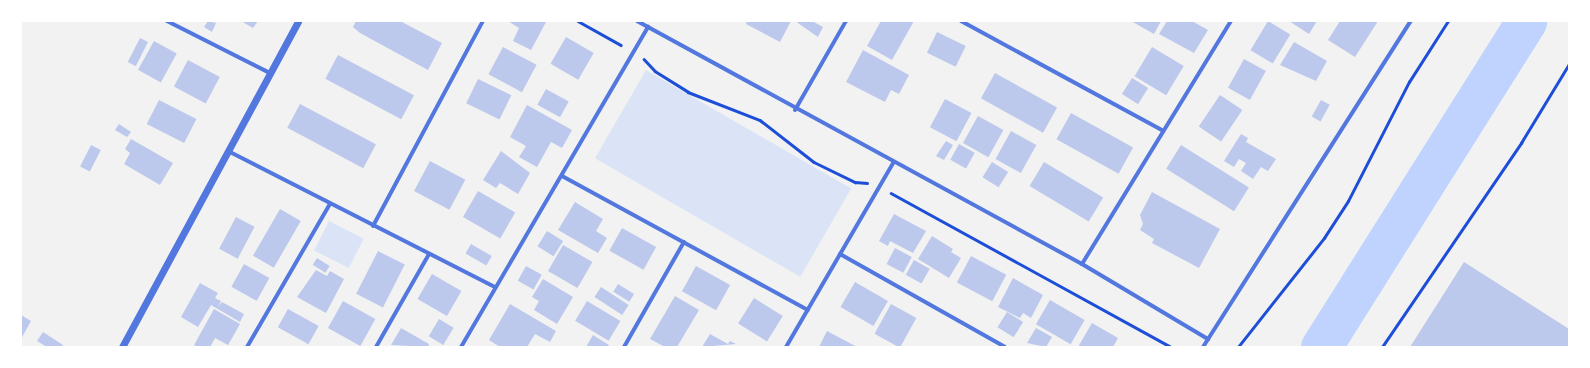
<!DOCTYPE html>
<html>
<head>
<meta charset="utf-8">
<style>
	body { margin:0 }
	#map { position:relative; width:1590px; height:368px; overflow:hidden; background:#f2f2f2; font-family:"Libre Baskerville",serif }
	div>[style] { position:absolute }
	.green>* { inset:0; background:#dbe4f7; transform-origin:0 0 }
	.river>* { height:41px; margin:-20.5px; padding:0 20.5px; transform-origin:20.5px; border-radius:20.5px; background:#bfd3fe }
	.building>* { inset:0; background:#bdc9ec; transform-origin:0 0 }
	.path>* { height:2.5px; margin:-1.25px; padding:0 1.25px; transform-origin:1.25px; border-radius:1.25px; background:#1d4ed8 }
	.minor>* { height:4px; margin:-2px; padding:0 2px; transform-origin:2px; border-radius:2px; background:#5277de }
	.tertiary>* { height:7px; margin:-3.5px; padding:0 3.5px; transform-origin:3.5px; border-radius:3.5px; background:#5277de }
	span { translate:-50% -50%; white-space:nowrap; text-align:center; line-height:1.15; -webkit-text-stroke:4px #fff; paint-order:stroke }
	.frame { position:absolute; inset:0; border:22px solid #fff; pointer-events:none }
</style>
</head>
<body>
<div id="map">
	<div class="green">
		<div style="left:646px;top:70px;width:237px;height:102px;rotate:30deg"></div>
		<div style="left:329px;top:221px;width:39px;height:33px;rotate:27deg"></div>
	</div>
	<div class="river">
		<div style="left:1321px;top:347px;width:385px;rotate:-57.8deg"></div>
	</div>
	<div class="building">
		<div style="clip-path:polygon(208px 21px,216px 23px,212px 32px,204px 27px)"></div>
		<div style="clip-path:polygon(241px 21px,258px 21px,253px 28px)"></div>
		<div style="clip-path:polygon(356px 21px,400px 21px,442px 43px,428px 70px,360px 33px,353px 27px)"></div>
		<div style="clip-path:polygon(508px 21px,544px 21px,546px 22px,531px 50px,513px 41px,519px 28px)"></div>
		<div style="clip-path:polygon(747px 21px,791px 21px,780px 42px,746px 24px)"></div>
		<div style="clip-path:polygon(795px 21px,812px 21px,823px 27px,818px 37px)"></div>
		<div style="clip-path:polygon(881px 21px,914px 21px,892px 60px,867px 46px)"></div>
		<div style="clip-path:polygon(1131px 21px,1161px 21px,1154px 34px)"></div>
		<div style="clip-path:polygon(1167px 21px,1192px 21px,1208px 30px,1194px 53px,1159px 34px)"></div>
		<div style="left:1268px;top:21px;width:26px;height:34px;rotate:31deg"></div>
		<div style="clip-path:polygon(1289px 21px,1317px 21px,1309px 34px)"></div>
		<div style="clip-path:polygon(1340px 21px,1378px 21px,1355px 57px,1328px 40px)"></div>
		<div style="left:937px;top:32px;width:32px;height:23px;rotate:26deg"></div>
		<div style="left:566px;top:37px;width:32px;height:31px;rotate:30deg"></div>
		<div style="left:140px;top:38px;width:9px;height:27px;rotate:27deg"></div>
		<div style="left:154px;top:41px;width:26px;height:33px;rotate:29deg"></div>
		<div style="clip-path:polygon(1294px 42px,1327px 61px,1316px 81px,1280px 65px)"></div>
		<div style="left:503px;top:47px;width:38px;height:31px;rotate:28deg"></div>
		<div style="left:1152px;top:47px;width:37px;height:34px;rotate:31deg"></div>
		<div style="clip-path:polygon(863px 50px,909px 75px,899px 94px,891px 90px,885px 102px,846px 82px)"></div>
		<div style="left:338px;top:55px;width:86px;height:27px;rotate:28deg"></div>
		<div style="left:1244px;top:59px;width:25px;height:33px;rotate:29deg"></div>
		<div style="left:188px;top:60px;width:36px;height:30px;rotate:28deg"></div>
		<div style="left:995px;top:73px;width:71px;height:29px;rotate:29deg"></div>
		<div style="left:1132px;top:78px;width:19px;height:19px;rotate:32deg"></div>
		<div style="left:478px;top:79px;width:37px;height:27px;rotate:26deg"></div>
		<div style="left:546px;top:89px;width:26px;height:18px;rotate:29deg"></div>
		<div style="left:1220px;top:95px;width:27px;height:38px;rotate:34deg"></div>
		<div style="left:945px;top:99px;width:30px;height:32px;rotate:28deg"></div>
		<div style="left:159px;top:100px;width:42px;height:27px;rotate:27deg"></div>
		<div style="left:1321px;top:100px;width:10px;height:19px;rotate:29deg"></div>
		<div style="left:300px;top:104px;width:86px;height:27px;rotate:28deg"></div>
		<div style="clip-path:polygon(527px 105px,572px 130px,562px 148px,551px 142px,537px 167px,519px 157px,526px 146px,510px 137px)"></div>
		<div style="left:1071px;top:113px;width:71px;height:30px;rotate:29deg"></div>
		<div style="left:978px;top:116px;width:29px;height:31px;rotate:29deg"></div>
		<div style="clip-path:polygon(119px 124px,131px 132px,127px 137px,115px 130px)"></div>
		<div style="left:1011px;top:131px;width:29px;height:32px;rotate:29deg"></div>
		<div style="clip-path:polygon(1241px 134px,1248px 138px,1246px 142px,1276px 159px,1268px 171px,1261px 167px,1253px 179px,1241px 171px,1246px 163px,1239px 159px,1234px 167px,1224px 161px)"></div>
		<div style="clip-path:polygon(131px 139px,173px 163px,160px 185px,124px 164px,130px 153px,125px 149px)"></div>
		<div style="clip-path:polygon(946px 141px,953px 145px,944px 160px,936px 156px)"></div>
		<div style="left:959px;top:144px;width:18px;height:18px;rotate:29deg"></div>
		<div style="left:91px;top:145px;width:11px;height:24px;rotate:27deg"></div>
		<div style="left:1181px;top:145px;width:80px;height:28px;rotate:32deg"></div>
		<div style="clip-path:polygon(501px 151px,530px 173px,518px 194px,500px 183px,496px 188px,483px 180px)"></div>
		<div style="left:430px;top:161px;width:40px;height:34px;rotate:28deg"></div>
		<div style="left:992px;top:162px;width:19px;height:18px;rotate:32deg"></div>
		<div style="left:1044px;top:162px;width:69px;height:28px;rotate:31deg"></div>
		<div style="left:478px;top:191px;width:43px;height:30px;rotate:30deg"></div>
		<div style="clip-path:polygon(1152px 192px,1220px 229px,1199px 268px,1152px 243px,1154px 239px,1140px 230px,1143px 224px,1140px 215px)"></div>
		<div style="clip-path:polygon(575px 202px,603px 219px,596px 231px,607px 238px,598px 253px,558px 230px)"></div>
		<div style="left:280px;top:209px;width:24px;height:54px;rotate:30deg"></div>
		<div style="clip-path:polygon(894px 214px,926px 231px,913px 253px,890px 241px,888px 246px,879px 241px)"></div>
		<div style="left:236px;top:217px;width:21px;height:36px;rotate:28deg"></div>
		<div style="left:622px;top:228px;width:39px;height:26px;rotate:29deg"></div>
		<div style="left:547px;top:231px;width:19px;height:18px;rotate:32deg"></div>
		<div style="clip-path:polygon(932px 236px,953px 249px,951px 252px,961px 258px,949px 278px,918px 259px)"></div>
		<div style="left:471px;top:244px;width:24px;height:11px;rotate:30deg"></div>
		<div style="left:563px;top:245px;width:34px;height:30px;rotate:30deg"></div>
		<div style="left:895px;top:248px;width:19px;height:18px;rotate:28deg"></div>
		<div style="left:378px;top:251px;width:30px;height:48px;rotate:27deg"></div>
		<div style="left:971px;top:256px;width:40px;height:30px;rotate:28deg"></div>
		<div style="left:317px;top:258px;width:15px;height:8px;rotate:32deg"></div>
		<div style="left:914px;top:260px;width:18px;height:17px;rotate:29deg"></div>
		<div style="clip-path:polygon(1464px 262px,1569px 329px,1569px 347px,1410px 347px)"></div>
		<div style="left:244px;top:264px;width:29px;height:26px;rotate:29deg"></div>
		<div style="left:526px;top:266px;width:18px;height:17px;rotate:29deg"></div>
		<div style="left:696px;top:266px;width:39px;height:29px;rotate:29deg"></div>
		<div style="clip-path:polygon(316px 270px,327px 276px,330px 271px,344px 279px,326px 313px,297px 297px)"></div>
		<div style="left:432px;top:274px;width:34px;height:29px;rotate:30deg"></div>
		<div style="clip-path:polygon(1013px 278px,1043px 295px,1031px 318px,1023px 313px,1020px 318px,998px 307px)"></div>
		<div style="clip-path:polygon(543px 279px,573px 297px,557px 324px,534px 310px,539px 301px,532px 297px)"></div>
		<div style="left:855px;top:282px;width:38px;height:29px;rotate:30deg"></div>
		<div style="clip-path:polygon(200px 283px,218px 293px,215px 298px,221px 301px,218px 307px,222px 302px,244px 314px,240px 322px,211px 305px,214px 300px,198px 327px,181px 317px)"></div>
		<div style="left:618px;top:284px;width:19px;height:9px;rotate:32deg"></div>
		<div style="left:601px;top:287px;width:33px;height:12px;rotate:33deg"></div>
		<div style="clip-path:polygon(675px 296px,699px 310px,677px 347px,665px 347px,650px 339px)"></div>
		<div style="left:754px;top:298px;width:34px;height:30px;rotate:32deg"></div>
		<div style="left:1050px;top:300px;width:40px;height:28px;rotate:30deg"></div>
		<div style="left:343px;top:301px;width:37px;height:31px;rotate:29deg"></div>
		<div style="left:587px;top:301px;width:39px;height:23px;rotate:31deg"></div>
		<div style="clip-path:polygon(510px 304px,556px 331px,550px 342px,535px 334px,527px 347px,500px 347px,489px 340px)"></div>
		<div style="left:891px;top:304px;width:29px;height:34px;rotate:29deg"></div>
		<div style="clip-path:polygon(214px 309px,240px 324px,228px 345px,215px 338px,210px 347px,198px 347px,194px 345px)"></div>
		<div style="left:288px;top:309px;width:35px;height:21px;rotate:29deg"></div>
		<div style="left:1007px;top:312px;width:19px;height:18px;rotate:32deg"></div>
		<div style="clip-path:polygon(21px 315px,31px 321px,21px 339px)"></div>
		<div style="left:439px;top:319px;width:17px;height:20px;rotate:31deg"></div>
		<div style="clip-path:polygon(1092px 323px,1118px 338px,1113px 347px,1078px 347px)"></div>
		<div style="clip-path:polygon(401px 328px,429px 344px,428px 347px,391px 345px)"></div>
		<div style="clip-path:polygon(1036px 328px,1052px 337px,1046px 347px,1027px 343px)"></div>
		<div style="clip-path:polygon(827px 331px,857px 347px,819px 347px)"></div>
		<div style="clip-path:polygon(43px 332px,63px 345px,61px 347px,47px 347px,37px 341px)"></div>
		<div style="clip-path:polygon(710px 334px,728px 344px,730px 341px,736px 344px,702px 347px)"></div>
		<div style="clip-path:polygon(593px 335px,609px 345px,607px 347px,586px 347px)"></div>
	</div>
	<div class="path">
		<div style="left:578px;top:21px;width:49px;rotate:29.2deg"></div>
		<div style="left:644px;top:59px;width:16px;rotate:47deg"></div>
		<div style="left:655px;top:71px;width:39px;rotate:32deg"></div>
		<div style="left:688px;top:92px;width:77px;rotate:21.3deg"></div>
		<div style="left:760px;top:120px;width:68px;rotate:37.9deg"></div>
		<div style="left:814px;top:162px;width:46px;rotate:26deg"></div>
		<div style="left:855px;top:182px;width:12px;rotate:5deg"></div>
		<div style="left:891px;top:193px;width:320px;rotate:28.8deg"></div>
		<div style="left:1238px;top:347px;width:139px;rotate:-51.7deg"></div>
		<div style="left:1324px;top:238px;width:44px;rotate:-57deg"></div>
		<div style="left:1348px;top:201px;width:134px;rotate:-62.9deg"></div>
		<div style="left:1409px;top:82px;width:72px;rotate:-57.4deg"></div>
		<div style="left:1382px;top:347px;width:247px;rotate:-55.7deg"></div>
		<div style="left:1521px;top:143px;width:92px;rotate:-58.7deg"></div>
	</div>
	<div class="minor">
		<div style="left:167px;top:21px;width:115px;rotate:26.8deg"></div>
		<div style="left:637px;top:21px;width:507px;rotate:28.64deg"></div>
		<div style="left:1082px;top:264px;width:147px;rotate:30.8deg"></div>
		<div style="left:961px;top:21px;width:229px;rotate:28.5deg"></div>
		<div style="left:795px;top:110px;width:103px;rotate:-60.2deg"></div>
		<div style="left:228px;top:151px;width:300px;rotate:27deg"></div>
		<div style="left:562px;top:176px;width:280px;rotate:28.6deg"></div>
		<div style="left:373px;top:226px;width:233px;rotate:-61.8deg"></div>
		<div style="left:840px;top:254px;width:189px;rotate:29.4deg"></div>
		<div style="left:1082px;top:264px;width:285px;rotate:-58.5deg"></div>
		<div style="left:247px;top:347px;width:165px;rotate:-59.9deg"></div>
		<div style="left:376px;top:347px;width:107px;rotate:-60.3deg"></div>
		<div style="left:461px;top:347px;width:371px;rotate:-59.7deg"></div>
		<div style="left:624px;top:347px;width:121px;rotate:-60.3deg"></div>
		<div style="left:786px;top:347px;width:213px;rotate:-59.8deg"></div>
		<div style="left:1203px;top:347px;width:387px;rotate:-57.5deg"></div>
	</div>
	<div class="tertiary">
		<div style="left:122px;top:347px;width:370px;rotate:-61.6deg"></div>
	</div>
	<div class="frame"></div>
</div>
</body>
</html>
